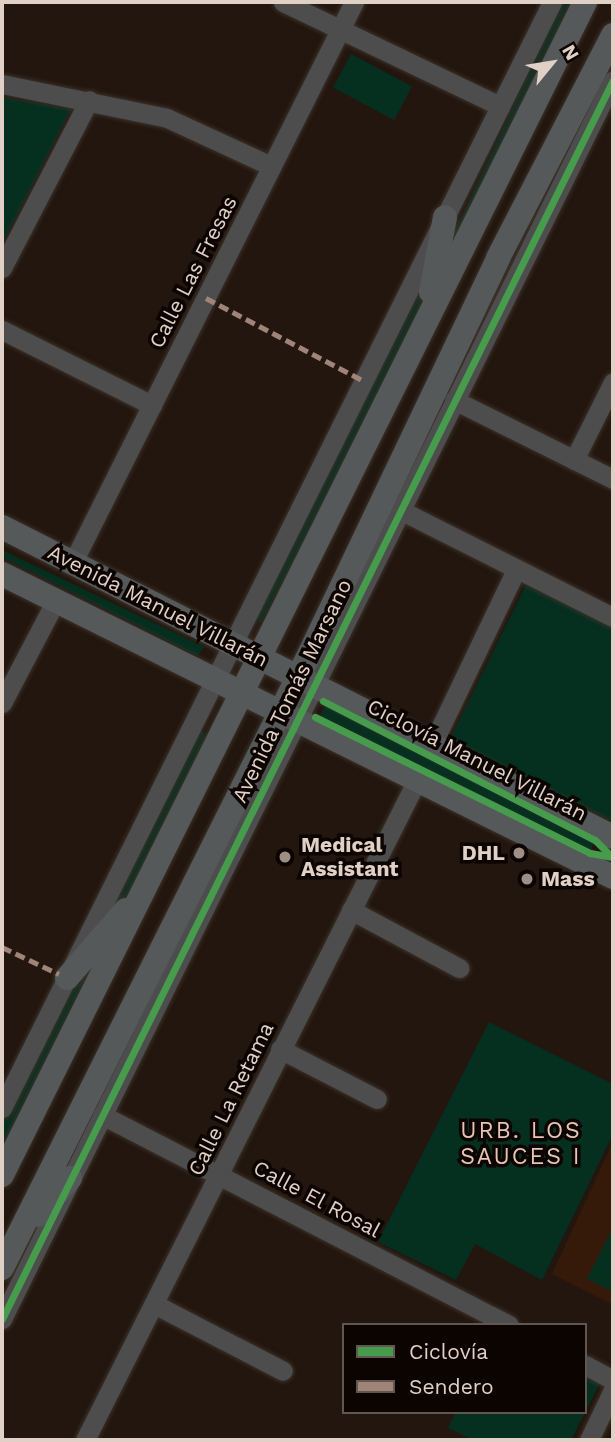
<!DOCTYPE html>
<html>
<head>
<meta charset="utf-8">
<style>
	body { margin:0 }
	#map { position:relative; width:615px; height:1442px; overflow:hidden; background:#22160e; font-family:"Work Sans",sans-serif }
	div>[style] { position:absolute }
	.built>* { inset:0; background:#351a0a }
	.green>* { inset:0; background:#053020; transform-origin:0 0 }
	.roads { filter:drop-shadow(0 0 2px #3b3129) drop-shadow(0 0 2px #3b3129) }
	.minor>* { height:19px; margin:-9.5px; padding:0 9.5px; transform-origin:9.5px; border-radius:9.5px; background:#4d4d4e }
	.major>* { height:24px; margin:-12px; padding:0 12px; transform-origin:12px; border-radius:12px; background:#56595a }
	.quiet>* { height:5px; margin-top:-2.5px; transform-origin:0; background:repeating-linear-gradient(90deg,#a18479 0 10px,transparent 0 15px) }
	.cycleway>* { height:7px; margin:-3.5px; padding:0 3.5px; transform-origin:3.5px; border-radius:3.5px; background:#469c4c }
	.dots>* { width:19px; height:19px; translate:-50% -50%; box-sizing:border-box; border:4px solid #0c0401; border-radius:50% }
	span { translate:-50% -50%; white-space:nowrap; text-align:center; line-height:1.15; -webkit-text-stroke:7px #0c0401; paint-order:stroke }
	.street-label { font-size:21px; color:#e0d0c6 }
	.poi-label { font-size:21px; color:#e0d0c6; font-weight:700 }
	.left { translate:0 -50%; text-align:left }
	.right { translate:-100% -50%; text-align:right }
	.neighbourhood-label { font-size:23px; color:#e5c5b3; letter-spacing:2px }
	.frame { position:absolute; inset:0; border:4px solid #e0d0c6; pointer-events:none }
	.legend { position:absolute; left:342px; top:1323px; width:245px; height:91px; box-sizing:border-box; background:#0c0401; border:2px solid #615650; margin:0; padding:9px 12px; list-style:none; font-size:21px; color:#e0d0c6 }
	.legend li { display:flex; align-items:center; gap:14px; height:35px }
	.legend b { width:35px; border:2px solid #615650 }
	.north { position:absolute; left:517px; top:28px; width:70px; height:70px; -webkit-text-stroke:5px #0c0401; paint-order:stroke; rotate:60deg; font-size:19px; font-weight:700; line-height:28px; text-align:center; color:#e0d0c6 }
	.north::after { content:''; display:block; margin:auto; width:24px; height:32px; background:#e0d0c6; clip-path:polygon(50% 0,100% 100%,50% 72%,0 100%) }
</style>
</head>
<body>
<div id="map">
	<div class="built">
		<div style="clip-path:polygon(613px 1142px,613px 1305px,552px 1274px)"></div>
	</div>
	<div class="green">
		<div style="clip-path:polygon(562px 2px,576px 2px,448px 259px,443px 256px)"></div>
		<div style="left:351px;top:54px;width:69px;height:38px;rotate:28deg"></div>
		<div style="clip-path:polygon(2px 97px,71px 109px,2px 244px)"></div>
		<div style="clip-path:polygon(426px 275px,416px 326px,261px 623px,254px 619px)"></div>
		<div style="clip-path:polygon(2px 550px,204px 647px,198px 656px,2px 557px)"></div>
		<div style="clip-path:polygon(526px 585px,613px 627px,613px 822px,450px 739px)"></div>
		<div style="left:325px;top:706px;width:302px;height:11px;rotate:27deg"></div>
		<div style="clip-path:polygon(199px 730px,207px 734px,140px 883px,97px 932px)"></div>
		<div style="clip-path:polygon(101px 949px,2px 1154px,2px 1120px,67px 984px)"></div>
		<div style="clip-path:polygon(489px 1022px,613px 1084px,613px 1134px,542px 1280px,475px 1244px,456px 1280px,378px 1242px)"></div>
		<div style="clip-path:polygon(613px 1228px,613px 1292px,587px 1279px)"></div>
		<div style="clip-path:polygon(585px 1372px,601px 1381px,571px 1440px,473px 1440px,448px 1428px,456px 1412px,585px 1412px)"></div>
	</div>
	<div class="roads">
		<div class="minor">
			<div style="left:283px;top:2px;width:241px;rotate:25.6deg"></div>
			<div style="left:2px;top:84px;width:168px;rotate:11.6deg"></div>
			<div style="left:167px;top:118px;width:115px;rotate:24.8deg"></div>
			<div style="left:2px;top:268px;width:189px;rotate:-62.6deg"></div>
			<div style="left:2px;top:330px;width:168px;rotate:26.6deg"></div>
			<div style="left:454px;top:400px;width:178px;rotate:26.4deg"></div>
			<div style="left:574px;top:460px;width:87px;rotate:-63.4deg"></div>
			<div style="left:400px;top:510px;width:238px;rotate:26.7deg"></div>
			<div style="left:73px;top:562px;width:627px;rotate:-63.35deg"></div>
			<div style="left:2px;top:703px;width:116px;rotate:-62.3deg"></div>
			<div style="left:432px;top:745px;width:194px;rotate:-64.4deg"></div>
			<div style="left:351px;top:910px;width:123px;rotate:28.2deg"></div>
			<div style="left:280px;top:1049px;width:109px;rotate:27.3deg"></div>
			<div style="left:2px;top:1108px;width:1235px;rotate:-63.56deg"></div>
			<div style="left:102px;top:1115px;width:458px;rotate:27.3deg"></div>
			<div style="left:154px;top:1304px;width:145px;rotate:27.4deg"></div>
			<div style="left:2px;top:1319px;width:1381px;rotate:-63.75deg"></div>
			<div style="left:585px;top:1365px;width:32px;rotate:28deg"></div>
			<div style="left:85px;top:1440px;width:741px;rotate:-63.3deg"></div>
			<div style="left:589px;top:1440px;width:55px;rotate:-64.4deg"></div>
		</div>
		<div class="major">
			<div style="left:431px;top:292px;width:76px;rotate:-79.4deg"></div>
			<div style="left:2px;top:527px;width:685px;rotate:26.9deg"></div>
			<div style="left:2px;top:574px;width:682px;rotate:26.38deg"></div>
			<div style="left:67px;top:978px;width:90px;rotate:-49.1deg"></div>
			<div style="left:2px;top:1175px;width:1310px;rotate:-63.57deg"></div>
			<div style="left:38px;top:1215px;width:49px;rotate:-49.1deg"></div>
			<div style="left:2px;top:1268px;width:688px;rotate:-63.4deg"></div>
			<div style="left:310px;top:653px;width:437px;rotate:-64.5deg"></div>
			<div style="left:498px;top:258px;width:251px;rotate:-62.7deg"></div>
		</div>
	</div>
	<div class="quiet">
		<div style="left:206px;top:298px;width:178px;rotate:27.7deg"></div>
		<div style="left:2px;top:947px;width:63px;rotate:25.3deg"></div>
	</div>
	<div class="cycleway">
		<div style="left:323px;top:701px;width:305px;rotate:27.1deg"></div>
		<div style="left:595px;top:840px;width:23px;rotate:45deg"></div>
		<div style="left:315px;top:717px;width:307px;rotate:26.3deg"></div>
		<div style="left:590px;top:853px;width:23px;rotate:10deg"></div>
		<div style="left:2px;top:1319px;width:1381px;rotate:-63.75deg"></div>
	</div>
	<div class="dots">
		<div style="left:519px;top:853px;background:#9e8f86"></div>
		<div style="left:285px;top:857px;background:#9e8f86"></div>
		<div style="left:527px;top:879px;background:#9e8f86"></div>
	</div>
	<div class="street-label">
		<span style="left:193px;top:272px;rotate:-63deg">Calle Las Fresas</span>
		<span style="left:158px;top:606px;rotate:27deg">Avenida Manuel Villarán</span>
		<span style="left:292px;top:691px;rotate:-64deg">Avenida Tomás Marsano</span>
		<span style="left:477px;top:760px;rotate:27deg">Ciclovía Manuel Villarán</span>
		<span style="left:231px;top:1099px;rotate:-64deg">Calle La Retama</span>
		<span style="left:317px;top:1199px;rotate:28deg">Calle El Rosal</span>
	</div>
	<div class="poi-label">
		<span class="left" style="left:301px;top:857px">Medical<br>Assistant</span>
		<span class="right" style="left:505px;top:853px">DHL</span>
		<span class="left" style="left:541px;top:879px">Mass</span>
	</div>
	<div class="neighbourhood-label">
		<span style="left:521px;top:1144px">URB. LOS<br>SAUCES I</span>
	</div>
	<div class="frame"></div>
	<ul class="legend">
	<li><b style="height:9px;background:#469c4c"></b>Ciclovía</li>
	<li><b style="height:9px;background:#a18479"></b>Sendero</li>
	</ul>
	<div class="north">N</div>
</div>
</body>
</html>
